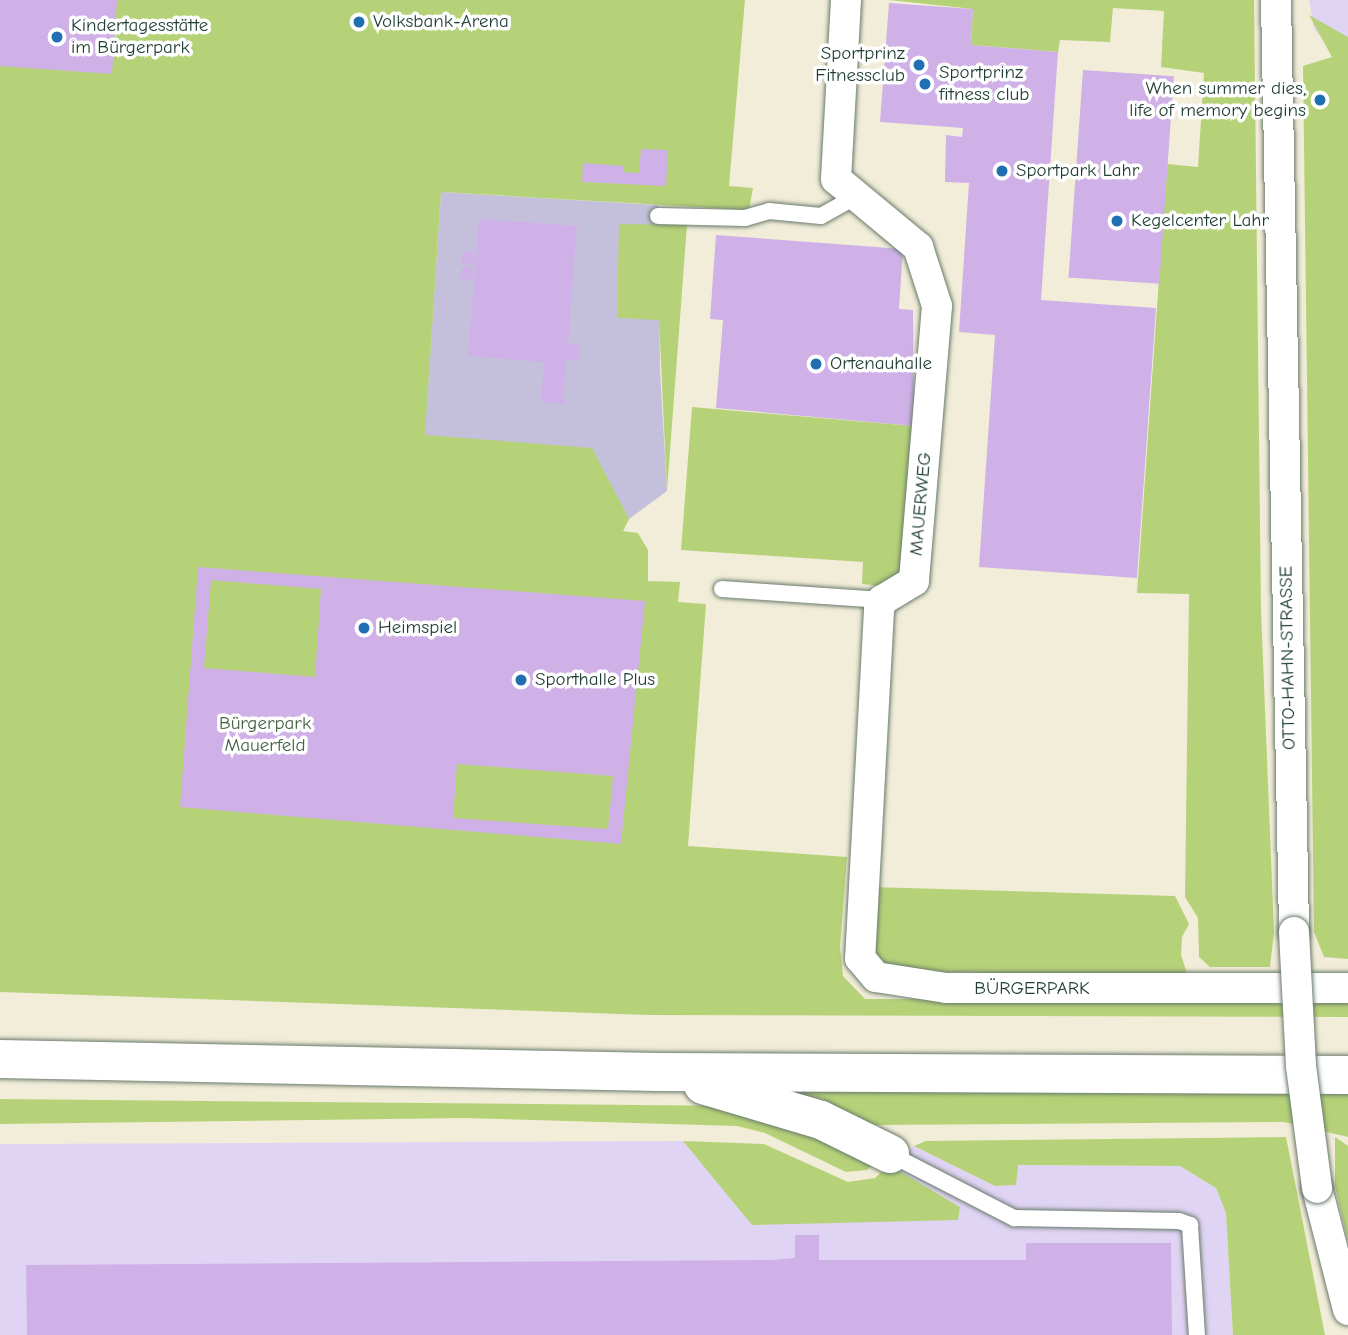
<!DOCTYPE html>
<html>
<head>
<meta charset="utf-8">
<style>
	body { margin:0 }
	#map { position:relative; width:1348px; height:1335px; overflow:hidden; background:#f2edd8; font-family:"Comic Neue",sans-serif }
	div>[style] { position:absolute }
	.built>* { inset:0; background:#e0d4f4 }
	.industrial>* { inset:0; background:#c4c0db }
	.green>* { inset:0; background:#b6d278 }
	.building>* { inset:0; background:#cfb1e7; transform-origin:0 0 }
	.round { border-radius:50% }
	.roads { filter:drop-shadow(0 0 2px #697b6d) drop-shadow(0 0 2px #697b6d) }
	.service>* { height:16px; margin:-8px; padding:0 8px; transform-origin:8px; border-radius:8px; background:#fff }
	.minor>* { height:30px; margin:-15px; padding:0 15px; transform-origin:15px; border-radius:15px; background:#fff }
	.primary>* { height:38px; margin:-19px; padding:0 19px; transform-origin:19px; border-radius:19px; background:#fff }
	.bridges { filter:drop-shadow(0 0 2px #697b6d) drop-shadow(0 0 2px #697b6d) }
	.minor-bridge>* { height:30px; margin:-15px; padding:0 15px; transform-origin:15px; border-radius:15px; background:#fff }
	.dots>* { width:19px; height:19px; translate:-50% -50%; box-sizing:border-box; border:4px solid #fff; border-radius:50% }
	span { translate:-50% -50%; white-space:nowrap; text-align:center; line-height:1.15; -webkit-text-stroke:7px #fff; paint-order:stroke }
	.poi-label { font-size:19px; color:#1f3d34 }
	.left { translate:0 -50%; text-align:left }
	.right { translate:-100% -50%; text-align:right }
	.street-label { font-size:19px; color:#1f3d34 }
	.park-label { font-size:19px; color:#456245 }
</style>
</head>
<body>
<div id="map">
	<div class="built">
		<div style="clip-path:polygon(1309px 0,1348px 0,1348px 69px,1314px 29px)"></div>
		<div style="clip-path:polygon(683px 1141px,753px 1225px,960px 1207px,889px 1165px,914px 1146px,995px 1186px,1017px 1165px,1180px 1166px,1216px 1188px,1226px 1213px,1233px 1335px,0 1335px,0 1144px)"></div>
	</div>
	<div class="industrial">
		<div style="clip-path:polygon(441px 192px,658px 205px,660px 369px,667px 491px,629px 519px,622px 531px,419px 520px)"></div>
	</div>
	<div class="green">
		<div style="clip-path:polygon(0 0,745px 0,729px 186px,753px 188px,749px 210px,441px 192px,425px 435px,592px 448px,629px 519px,623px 531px,638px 533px,648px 550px,648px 581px,680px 582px,678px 602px,706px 604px,688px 846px,847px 857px,840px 947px,843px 976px,865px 999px,1348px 1000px,1348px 1017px,648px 1015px,0 992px)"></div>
		<div style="clip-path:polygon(889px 0,1254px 0,1261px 610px,1274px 932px,1270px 967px,1210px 967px,1199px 957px,1198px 918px,1185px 897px,1189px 594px,1137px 593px,1167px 164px,1198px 167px,1204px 73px,1161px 67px,1164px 11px,1113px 8px,1110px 42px,1060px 40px,1058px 52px,971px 45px,973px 9px)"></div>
		<div style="clip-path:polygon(1309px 15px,1348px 37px,1348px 959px,1324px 957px,1314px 932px,1303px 66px,1332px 57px)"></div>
		<div style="clip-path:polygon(619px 224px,687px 225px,667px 491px,659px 320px,617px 318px)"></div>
		<div style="clip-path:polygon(692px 407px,914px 426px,905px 577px,893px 587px,862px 584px,863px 562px,681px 550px)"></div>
		<div style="clip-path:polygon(871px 887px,1175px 896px,1189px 924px,1182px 937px,1181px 955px,1188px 977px,904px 971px,885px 965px,870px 946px)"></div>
		<div style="clip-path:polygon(788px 1091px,1348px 1094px,1348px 1137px,1284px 1122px,872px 1125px,822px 1099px)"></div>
		<div style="clip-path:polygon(0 1099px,740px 1106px,877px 1161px,867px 1170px,846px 1172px,765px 1133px,737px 1126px,464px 1118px,0 1124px)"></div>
		<div style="clip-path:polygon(1286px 1137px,1325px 1335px,1233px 1335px,1226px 1213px,1216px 1188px,1180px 1166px,1018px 1165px,1016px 1185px,995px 1186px,914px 1146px,926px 1141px)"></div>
		<div style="clip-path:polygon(1335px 1137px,1348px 1146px,1348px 1241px,1335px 1186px)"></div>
		<div style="clip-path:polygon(683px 1141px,764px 1144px,848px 1182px,875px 1178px,889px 1165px,960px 1207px,958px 1220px,752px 1225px)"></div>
	</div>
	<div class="building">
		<div style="clip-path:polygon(0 0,117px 0,112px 74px,0 66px)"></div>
		<div style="clip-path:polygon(889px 3px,973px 9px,971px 45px,1058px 52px,1041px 300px,1156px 308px,1137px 578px,979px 567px,995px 335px,959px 332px,969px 183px,945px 182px,946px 135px,962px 137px,963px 128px,880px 122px)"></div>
		<div style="left:1083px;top:70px;width:91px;height:208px;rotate:4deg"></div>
		<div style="clip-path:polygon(641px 149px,668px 150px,666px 186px,582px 182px,583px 163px,624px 166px,624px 172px,639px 173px)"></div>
		<div style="clip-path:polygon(479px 219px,577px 226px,568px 344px,580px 344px,579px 361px,566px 360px,563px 404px,541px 402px,544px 362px,468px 356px)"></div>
		<div style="clip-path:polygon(716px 235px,903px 249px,899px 309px,913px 310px,914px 426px,716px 408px,723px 320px,710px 319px)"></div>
		<div class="round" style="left:461px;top:251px;width:14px;height:14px"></div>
		<div class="round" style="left:460px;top:267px;width:14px;height:14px"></div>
		<div style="clip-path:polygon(evenodd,198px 567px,645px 601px,621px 844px,180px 807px,198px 567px,211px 580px,321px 589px,315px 677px,204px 668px,211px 580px,198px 567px,457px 764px,613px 776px,608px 829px,453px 818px,457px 764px)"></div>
		<div style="clip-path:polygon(795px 1235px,819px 1235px,819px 1260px,1026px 1260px,1026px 1243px,1171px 1243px,1172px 1335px,27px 1335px,26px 1265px,771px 1260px,795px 1258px)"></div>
	</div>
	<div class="roads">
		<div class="service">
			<div style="left:658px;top:216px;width:87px;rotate:1.3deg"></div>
			<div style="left:745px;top:218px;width:25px;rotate:-16deg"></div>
			<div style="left:769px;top:211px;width:52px;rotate:5.5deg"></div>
			<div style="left:821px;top:216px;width:39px;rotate:-29deg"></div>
			<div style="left:722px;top:589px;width:160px;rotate:3.9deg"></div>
			<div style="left:890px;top:1154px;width:140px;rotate:27.3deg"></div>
			<div style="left:1014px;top:1218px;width:165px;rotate:1deg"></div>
			<div style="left:1179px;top:1221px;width:12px;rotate:20deg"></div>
			<div style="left:1190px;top:1225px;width:110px;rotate:86.4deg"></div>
		</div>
		<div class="minor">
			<div style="left:846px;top:0;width:179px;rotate:93.2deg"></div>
			<div style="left:836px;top:179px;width:107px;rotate:39.7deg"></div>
			<div style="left:918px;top:247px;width:62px;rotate:72.1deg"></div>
			<div style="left:937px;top:306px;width:276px;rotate:94.8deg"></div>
			<div style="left:914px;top:581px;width:37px;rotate:149deg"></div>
			<div style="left:882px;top:600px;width:10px;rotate:107deg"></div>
			<div style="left:879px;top:610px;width:349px;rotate:93.1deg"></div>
			<div style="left:860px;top:958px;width:25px;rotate:50deg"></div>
			<div style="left:876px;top:977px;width:71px;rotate:8.9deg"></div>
			<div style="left:946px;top:988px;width:402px"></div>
			<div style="left:1276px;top:0;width:932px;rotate:88.89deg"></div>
			<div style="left:1317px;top:1188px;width:126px;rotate:75.7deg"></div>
		</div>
		<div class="primary">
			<div style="left:0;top:1059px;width:658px;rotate:1.13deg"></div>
			<div style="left:658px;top:1072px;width:690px;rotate:0.25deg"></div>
			<div style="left:703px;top:1085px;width:123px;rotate:16.5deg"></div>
			<div style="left:821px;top:1120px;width:77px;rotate:26.2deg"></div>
		</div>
	</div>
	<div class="bridges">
		<div class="minor-bridge">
			<div style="left:1294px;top:932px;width:134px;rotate:87deg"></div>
			<div style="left:1301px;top:1066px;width:123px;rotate:82.5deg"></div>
		</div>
	</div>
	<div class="dots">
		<div style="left:359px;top:22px;background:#1f6fb2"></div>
		<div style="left:57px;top:37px;background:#1f6fb2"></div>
		<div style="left:919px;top:65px;background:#1f6fb2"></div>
		<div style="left:925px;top:84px;background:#1f6fb2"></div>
		<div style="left:1320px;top:100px;background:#1f6fb2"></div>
		<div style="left:1002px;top:171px;background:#1f6fb2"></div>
		<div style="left:1117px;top:221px;background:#1f6fb2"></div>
		<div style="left:816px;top:364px;background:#1f6fb2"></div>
		<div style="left:364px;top:628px;background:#1f6fb2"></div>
		<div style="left:521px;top:680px;background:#1f6fb2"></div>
	</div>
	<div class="poi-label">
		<span class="left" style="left:373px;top:22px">Volksbank-Arena</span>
		<span class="left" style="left:71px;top:37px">Kindertagesstätte<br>im Bürgerpark</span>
		<span class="right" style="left:905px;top:65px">Sportprinz<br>Fitnessclub</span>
		<span class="left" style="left:939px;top:84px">Sportprinz<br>fitness club</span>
		<span class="right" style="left:1306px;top:100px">When summer dies,<br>life of memory begins</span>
		<span class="left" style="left:1016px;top:171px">Sportpark Lahr</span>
		<span class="left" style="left:1131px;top:221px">Kegelcenter Lahr</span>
		<span class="left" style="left:830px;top:364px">Ortenauhalle</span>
		<span class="left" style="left:378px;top:628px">Heimspiel</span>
		<span class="left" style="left:535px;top:680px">Sporthalle Plus</span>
	</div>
	<div class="street-label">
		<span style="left:921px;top:504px;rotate:-85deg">MAUERWEG</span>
		<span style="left:1288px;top:658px;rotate:-91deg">OTTO-HAHN-STRASSE</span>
		<span style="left:1032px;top:989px">BÜRGERPARK</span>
	</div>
	<div class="park-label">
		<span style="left:265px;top:735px">Bürgerpark<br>Mauerfeld</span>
	</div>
</div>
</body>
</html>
